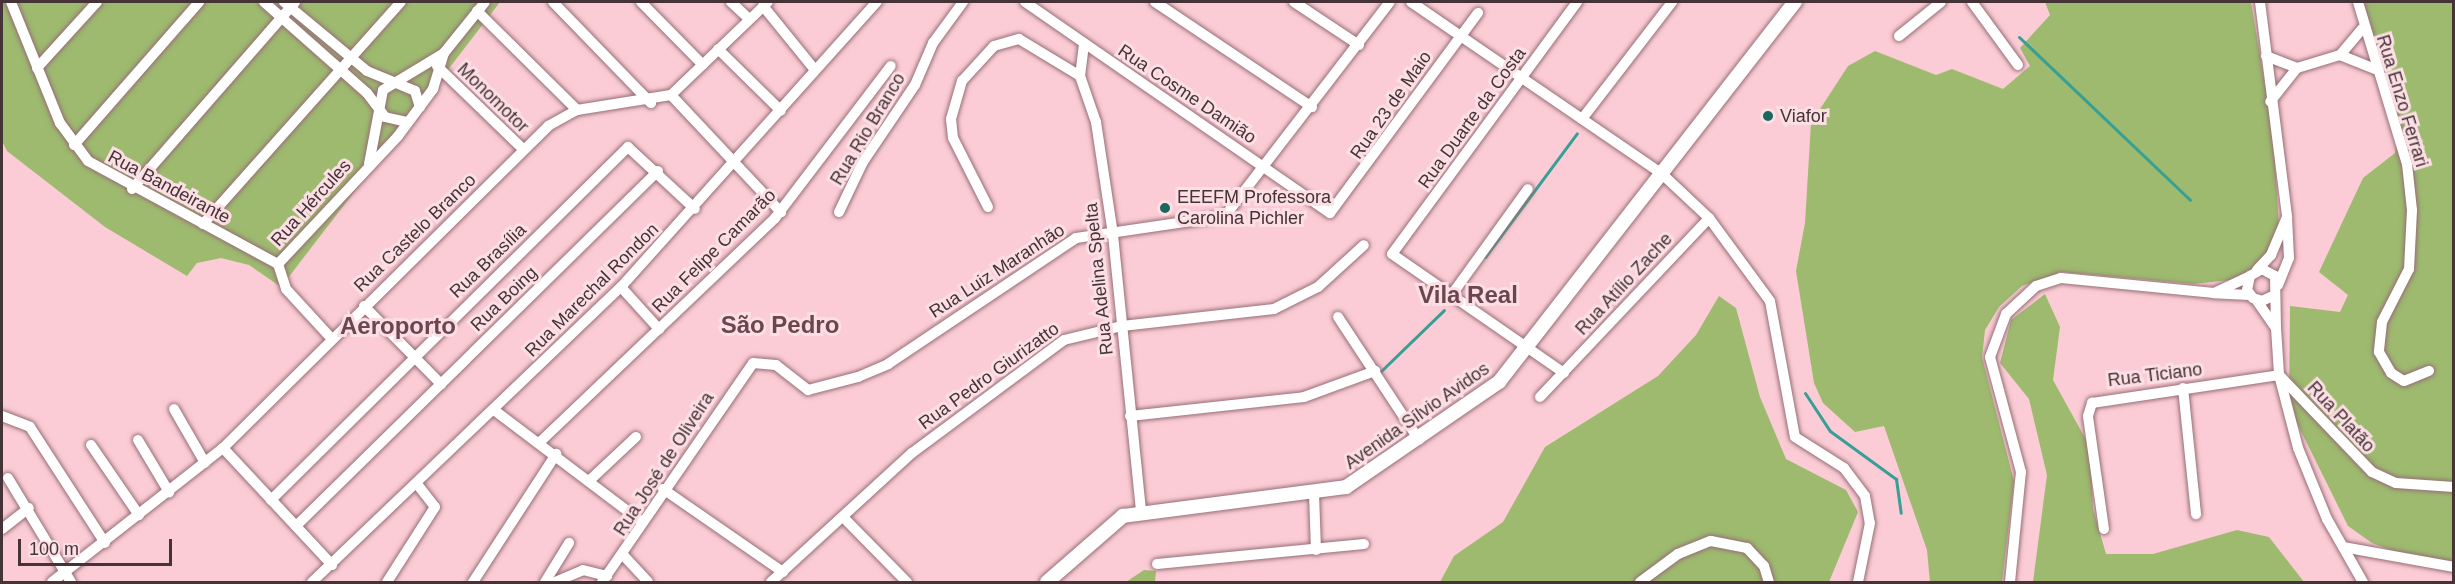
<!DOCTYPE html>
<html>
<head>
<meta charset="utf-8">
<style>
	body { margin:0 }
	#map { position:relative; width:2455px; height:584px; overflow:hidden; background:#fbccd5; font-family:Arial,sans-serif }
	div>[style] { position:absolute }
	.green>* { inset:0; background:#9dba6f }
	.stream>* { height:3px; margin:-1.5px; padding:0 1.5px; transform-origin:1.5px; border-radius:1.5px; background:#389f95 }
	.roads { filter:drop-shadow(0 0 2px #976e76) drop-shadow(0 0 2px #976e76) }
	.minor>* { height:10px; margin:-5px; padding:0 5px; transform-origin:5px; border-radius:5px; background:#fff }
	.major>* { height:14px; margin:-7px; padding:0 7px; transform-origin:7px; border-radius:7px; background:#fff }
	.dots>* { width:16px; height:16px; translate:-50% -50%; box-sizing:border-box; border:3px solid #fbdfe4; border-radius:50% }
	span { translate:-50% -50%; white-space:nowrap; text-align:center; line-height:1.15; -webkit-text-stroke:6px #fbdfe4; paint-order:stroke }
	.street-label { font-size:18px; color:#453337 }
	.poi-label { font-size:18px; color:#453337 }
	.left { translate:0 -50%; text-align:left }
	.district-label { font-size:24px; color:#6c464e; font-weight:700 }
	.frame { position:absolute; inset:0; border:3px solid #453337; pointer-events:none }
	.scale { position:absolute; left:18px; top:539px; width:154px; height:27px; box-sizing:border-box; border:3px solid #453337; border-top:0; padding-left:8px; font-size:18px; line-height:21px; white-space:nowrap; color:#453337; -webkit-text-stroke:4px #fbdfe4; paint-order:stroke }
</style>
</head>
<body>
<div id="map">
	<div class="green">
		<div style="clip-path:polygon(2px 2px,500px 2px,281px 287px,249px 265px,221px 258px,197px 263px,187px 276px,105px 227px,7px 151px,2px 141px)"></div>
		<div style="clip-path:polygon(2045px 2px,2251px 2px,2273px 132px,2279px 226px,2265px 258px,2240px 279px,2193px 284px,2062px 272px,2022px 286px,1999px 307px,1985px 330px,1982px 357px,2014px 481px,2002px 582px,1930px 582px,1927px 550px,1884px 426px,1855px 432px,1823px 403px,1814px 383px,1796px 271px,1805px 223px,1811px 123px,1848px 66px,1875px 51px,1936px 75px,1952px 69px,2003px 89px,2030px 66px,2020px 48px,2050px 15px)"></div>
		<div style="clip-path:polygon(2353px 2px,2453px 2px,2452px 562px,2401px 554px,2372px 543px,2348px 526px,2289px 407px,2290px 306px,2340px 312px,2348px 295px,2319px 272px,2363px 178px,2395px 153px,2398px 128px)"></div>
		<div style="clip-path:polygon(2045px 294px,2060px 327px,2053px 380px,2090px 447px,2093px 509px,2106px 554px,2153px 554px,2237px 530px,2269px 537px,2304px 582px,2033px 582px,2047px 475px,2029px 399px,2000px 363px,2011px 320px)"></div>
		<div style="clip-path:polygon(1719px 296px,1736px 308px,1760px 397px,1786px 459px,1846px 490px,1858px 512px,1829px 582px,1440px 582px,1454px 556px,1503px 522px,1545px 447px,1658px 376px,1696px 335px)"></div>
		<div style="clip-path:polygon(1144px 570px,1156px 571px,1155px 582px,1126px 582px)"></div>
	</div>
	<div class="stream">
		<div style="left:2019px;top:37px;width:236px;rotate:43.6deg"></div>
		<div style="left:1485px;top:257px;width:154px;rotate:-53.4deg"></div>
		<div style="left:1380px;top:372px;width:89px;rotate:-44.1deg"></div>
		<div style="left:1805px;top:393px;width:45px;rotate:56.7deg"></div>
		<div style="left:1830px;top:431px;width:82px;rotate:36deg"></div>
		<div style="left:1896px;top:479px;width:34px;rotate:82deg"></div>
	</div>
	<div class="roads">
		<div class="minor">
			<div style="left:11px;top:2px;width:131px;rotate:68deg"></div>
			<div style="left:60px;top:123px;width:47px;rotate:53.6deg"></div>
			<div style="left:88px;top:161px;width:216px;rotate:28.5deg"></div>
			<div style="left:264px;top:2px;width:137px;rotate:41.5deg"></div>
			<div style="left:367px;top:93px;width:30px;rotate:53deg"></div>
			<div style="left:385px;top:117px;width:23px;rotate:13deg"></div>
			<div style="left:284px;top:2px;width:108px;rotate:39.7deg"></div>
			<div style="left:367px;top:71px;width:52px;rotate:22.6deg"></div>
			<div style="left:415px;top:91px;width:17px;rotate:73deg"></div>
			<div style="left:553px;top:2px;width:141px;rotate:45.9deg"></div>
			<div style="left:641px;top:2px;width:88px;rotate:45.5deg"></div>
			<div style="left:731px;top:2px;width:25px;rotate:43deg"></div>
			<div style="left:1025px;top:2px;width:371px;rotate:34.7deg"></div>
			<div style="left:1330px;top:213px;width:249px;rotate:-53.5deg"></div>
			<div style="left:1155px;top:2px;width:189px;rotate:33.8deg"></div>
			<div style="left:1294px;top:2px;width:78px;rotate:33.5deg"></div>
			<div style="left:1411px;top:2px;width:303px;rotate:34.4deg"></div>
			<div style="left:1661px;top:173px;width:66px;rotate:43.2deg"></div>
			<div style="left:1709px;top:218px;width:103px;rotate:53.7deg"></div>
			<div style="left:1770px;top:301px;width:138px;rotate:79.6deg"></div>
			<div style="left:1795px;top:437px;width:58px;rotate:32.3deg"></div>
			<div style="left:1844px;top:468px;width:35px;rotate:53deg"></div>
			<div style="left:1865px;top:496px;width:27px;rotate:80deg"></div>
			<div style="left:1870px;top:523px;width:60px;rotate:101.5deg"></div>
			<div style="left:1972px;top:2px;width:78px;rotate:53.9deg"></div>
			<div style="left:2260px;top:2px;width:217px;rotate:82.8deg"></div>
			<div style="left:2358px;top:2px;width:169px;rotate:73.2deg"></div>
			<div style="left:2407px;top:164px;width:46px;rotate:83.8deg"></div>
			<div style="left:2412px;top:210px;width:59px;rotate:92.9deg"></div>
			<div style="left:2409px;top:269px;width:59px;rotate:117deg"></div>
			<div style="left:2382px;top:322px;width:30px;rotate:96deg"></div>
			<div style="left:2379px;top:352px;width:24px;rotate:60deg"></div>
			<div style="left:2391px;top:373px;width:15px;rotate:32deg"></div>
			<div style="left:2404px;top:381px;width:27px;rotate:-22deg"></div>
			<div style="left:763px;top:6px;width:82px;rotate:50.9deg"></div>
			<div style="left:477px;top:11px;width:141px;rotate:44.7deg"></div>
			<div style="left:2362px;top:29px;width:34px;rotate:130deg"></div>
			<div style="left:2340px;top:55px;width:38px;rotate:22deg"></div>
			<div style="left:1899px;top:36px;width:54px;rotate:-39deg"></div>
			<div style="left:1084px;top:44px;width:32px;rotate:97deg"></div>
			<div style="left:1080px;top:76px;width:49px;rotate:70.8deg"></div>
			<div style="left:1096px;top:122px;width:114px;rotate:81.4deg"></div>
			<div style="left:1113px;top:235px;width:279px;rotate:84.2deg"></div>
			<div style="left:718px;top:49px;width:88px;rotate:44.5deg"></div>
			<div style="left:2266px;top:56px;width:33px;rotate:21deg"></div>
			<div style="left:2297px;top:68px;width:43px;rotate:128.5deg"></div>
			<div style="left:437px;top:66px;width:120px;rotate:44deg"></div>
			<div style="left:37px;top:68px;width:89px;rotate:-47.7deg"></div>
			<div style="left:2297px;top:68px;width:45px;rotate:-16.8deg"></div>
			<div style="left:671px;top:95px;width:161px;rotate:46.8deg"></div>
			<div style="left:1582px;top:119px;width:148px;rotate:-52.4deg"></div>
			<div style="left:74px;top:145px;width:190px;rotate:-48.8deg"></div>
			<div style="left:369px;top:164px;width:75px;rotate:-79.3deg"></div>
			<div style="left:383px;top:90px;width:71px;rotate:-31.2deg"></div>
			<div style="left:444px;top:53px;width:65px;rotate:-51.2deg"></div>
			<div style="left:132px;top:189px;width:248px;rotate:-48.9deg"></div>
			<div style="left:988px;top:207px;width:77px;rotate:-116.9deg"></div>
			<div style="left:953px;top:138px;width:19px;rotate:-96deg"></div>
			<div style="left:951px;top:119px;width:40px;rotate:-74deg"></div>
			<div style="left:962px;top:81px;width:47px;rotate:-47.6deg"></div>
			<div style="left:994px;top:46px;width:26px;rotate:-16deg"></div>
			<div style="left:1019px;top:39px;width:71px;rotate:31.2deg"></div>
			<div style="left:839px;top:212px;width:55px;rotate:-64.4deg"></div>
			<div style="left:863px;top:162px;width:93px;rotate:-56deg"></div>
			<div style="left:915px;top:85px;width:46px;rotate:-66.8deg"></div>
			<div style="left:933px;top:43px;width:51px;rotate:-53.8deg"></div>
			<div style="left:203px;top:224px;width:297px;rotate:-48.3deg"></div>
			<div style="left:278px;top:264px;width:175px;rotate:-46.8deg"></div>
			<div style="left:398px;top:136px;width:59px;rotate:-53.3deg"></div>
			<div style="left:433px;top:89px;width:38px;rotate:-73deg"></div>
			<div style="left:278px;top:264px;width:26px;rotate:72deg"></div>
			<div style="left:286px;top:289px;width:67px;rotate:47.4deg"></div>
			<div style="left:2257px;top:270px;width:21px;rotate:-47deg"></div>
			<div style="left:2271px;top:255px;width:41px;rotate:-67.2deg"></div>
			<div style="left:2287px;top:217px;width:41px;rotate:87.2deg"></div>
			<div style="left:2289px;top:258px;width:29px;rotate:112deg"></div>
			<div style="left:621px;top:287px;width:57px;rotate:47.9deg"></div>
			<div style="left:2249px;top:295px;width:35px;rotate:-177deg"></div>
			<div style="left:2214px;top:293px;width:40px;rotate:-25deg"></div>
			<div style="left:1450px;top:297px;width:133px;rotate:-54.2deg"></div>
			<div style="left:2257px;top:301px;width:33px;rotate:55deg"></div>
			<div style="left:2276px;top:328px;width:52px;rotate:-91.1deg"></div>
			<div style="left:2275px;top:276px;width:15px;rotate:-152deg"></div>
			<div style="left:2262px;top:269px;width:14px;rotate:150deg"></div>
			<div style="left:2250px;top:276px;width:14px;rotate:102deg"></div>
			<div style="left:2247px;top:290px;width:10px;rotate:53deg"></div>
			<div style="left:2253px;top:298px;width:9px;rotate:18deg"></div>
			<div style="left:2262px;top:301px;width:14px;rotate:-25deg"></div>
			<div style="left:364px;top:306px;width:110px;rotate:45.4deg"></div>
			<div style="left:1338px;top:317px;width:147px;rotate:56.6deg"></div>
			<div style="left:2276px;top:328px;width:47px;rotate:86.3deg"></div>
			<div style="left:2279px;top:375px;width:75px;rotate:75.4deg"></div>
			<div style="left:2298px;top:448px;width:77px;rotate:67.8deg"></div>
			<div style="left:2327px;top:519px;width:73px;rotate:60.3deg"></div>
			<div style="left:1564px;top:373px;width:209px;rotate:-145.3deg"></div>
			<div style="left:1392px;top:254px;width:313px;rotate:-53.7deg"></div>
			<div style="left:2183px;top:388px;width:127px;rotate:84.1deg"></div>
			<div style="left:1540px;top:397px;width:246px;rotate:-46.6deg"></div>
			<div style="left:174px;top:409px;width:62px;rotate:60.1deg"></div>
			<div style="left:494px;top:410px;width:186px;rotate:37.1deg"></div>
			<div style="left:2px;top:416px;width:30px;rotate:21deg"></div>
			<div style="left:30px;top:427px;width:138px;rotate:57.1deg"></div>
			<div style="left:1130px;top:416px;width:175px;rotate:-6.2deg"></div>
			<div style="left:1304px;top:397px;width:76px;rotate:-20.1deg"></div>
			<div style="left:138px;top:440px;width:61px;rotate:59.2deg"></div>
			<div style="left:540px;top:442px;width:325px;rotate:-43.6deg"></div>
			<div style="left:775px;top:218px;width:191px;rotate:-52.7deg"></div>
			<div style="left:91px;top:445px;width:85px;rotate:55.6deg"></div>
			<div style="left:223px;top:448px;width:160px;rotate:47deg"></div>
			<div style="left:8px;top:478px;width:122px;rotate:58.8deg"></div>
			<div style="left:590px;top:480px;width:63px;rotate:-43.1deg"></div>
			<div style="left:663px;top:489px;width:146px;rotate:34.7deg"></div>
			<div style="left:1314px;top:493px;width:57px;rotate:88deg"></div>
			<div style="left:271px;top:500px;width:502px;rotate:-44.68deg"></div>
			<div style="left:628px;top:147px;width:91px;rotate:42.8deg"></div>
			<div style="left:844px;top:518px;width:90px;rotate:45.5deg"></div>
			<div style="left:296px;top:526px;width:507px;rotate:-44.44deg"></div>
			<div style="left:2px;top:529px;width:34px;rotate:-38deg"></div>
			<div style="left:2104px;top:529px;width:114px;rotate:-98.1deg"></div>
			<div style="left:2088px;top:416px;width:14px;rotate:-73deg"></div>
			<div style="left:2092px;top:403px;width:189px;rotate:-8.5deg"></div>
			<div style="left:2279px;top:375px;width:134px;rotate:46.2deg"></div>
			<div style="left:2372px;top:472px;width:26px;rotate:25deg"></div>
			<div style="left:2396px;top:483px;width:58px;rotate:3.9deg"></div>
			<div style="left:2343px;top:547px;width:113px;rotate:10.2deg"></div>
			<div style="left:624px;top:556px;width:35px;rotate:47deg"></div>
			<div style="left:1157px;top:564px;width:208px;rotate:-5.5deg"></div>
			<div style="left:52px;top:582px;width:217px;rotate:-38.1deg"></div>
			<div style="left:223px;top:448px;width:458px;rotate:-44.7deg"></div>
			<div style="left:548px;top:126px;width:33px;rotate:-29deg"></div>
			<div style="left:577px;top:110px;width:95px;rotate:-9.1deg"></div>
			<div style="left:671px;top:95px;width:134px;rotate:-43.8deg"></div>
			<div style="left:312px;top:582px;width:427px;rotate:-43.7deg"></div>
			<div style="left:621px;top:287px;width:383px;rotate:-48.1deg"></div>
			<div style="left:387px;top:582px;width:89px;rotate:-57.4deg"></div>
			<div style="left:435px;top:507px;width:29px;rotate:-128deg"></div>
			<div style="left:473px;top:582px;width:153px;rotate:-57deg"></div>
			<div style="left:545px;top:582px;width:46px;rotate:-58.4deg"></div>
			<div style="left:555px;top:582px;width:30px;rotate:-23deg"></div>
			<div style="left:583px;top:570px;width:25px;rotate:14deg"></div>
			<div style="left:602px;top:582px;width:266px;rotate:-55.4deg"></div>
			<div style="left:753px;top:363px;width:23px;rotate:5deg"></div>
			<div style="left:776px;top:365px;width:41px;rotate:38deg"></div>
			<div style="left:808px;top:390px;width:52px;rotate:-14.6deg"></div>
			<div style="left:858px;top:377px;width:33px;rotate:-23deg"></div>
			<div style="left:888px;top:364px;width:226px;rotate:-33.8deg"></div>
			<div style="left:1076px;top:238px;width:151px;rotate:-8.4deg"></div>
			<div style="left:1225px;top:216px;width:270px;rotate:-52.4deg"></div>
			<div style="left:771px;top:582px;width:191px;rotate:-42.5deg"></div>
			<div style="left:912px;top:453px;width:189px;rotate:-36.6deg"></div>
			<div style="left:1064px;top:340px;width:60px;rotate:-13.6deg"></div>
			<div style="left:1122px;top:326px;width:153px;rotate:-6.4deg"></div>
			<div style="left:1274px;top:309px;width:49px;rotate:-26.6deg"></div>
			<div style="left:1318px;top:287px;width:62px;rotate:-42.4deg"></div>
			<div style="left:1640px;top:582px;width:47px;rotate:-36.4deg"></div>
			<div style="left:1678px;top:554px;width:35px;rotate:-22deg"></div>
			<div style="left:1711px;top:541px;width:37px;rotate:11deg"></div>
			<div style="left:1747px;top:548px;width:25px;rotate:47deg"></div>
			<div style="left:1764px;top:566px;width:17px;rotate:73deg"></div>
			<div style="left:2010px;top:582px;width:111px;rotate:-84.3deg"></div>
			<div style="left:2021px;top:472px;width:119px;rotate:-105.1deg"></div>
			<div style="left:1990px;top:357px;width:46px;rotate:-69.6deg"></div>
			<div style="left:2006px;top:314px;width:41px;rotate:-43deg"></div>
			<div style="left:2036px;top:286px;width:26px;rotate:-18deg"></div>
			<div style="left:2061px;top:278px;width:154px;rotate:5.6deg"></div>
		</div>
		<div class="major">
			<div style="left:1047px;top:582px;width:101px;rotate:-41deg"></div>
			<div style="left:1123px;top:516px;width:225px;rotate:-7.4deg"></div>
			<div style="left:1346px;top:487px;width:186px;rotate:-34.5deg"></div>
			<div style="left:1499px;top:382px;width:482px;rotate:-52.1deg"></div>
		</div>
	</div>
	<div class="dots">
		<div style="left:1768px;top:116px;background:#1b665f"></div>
		<div style="left:1165px;top:208px;background:#1b665f"></div>
	</div>
	<div class="street-label">
		<span style="left:1187px;top:94px;rotate:34deg">Rua Cosme Damião</span>
		<span style="left:493px;top:98px;rotate:44deg">Monomotor</span>
		<span style="left:2402px;top:101px;rotate:73deg">Rua Enzo Ferrari</span>
		<span style="left:1391px;top:105px;rotate:-55deg">Rua 23 de Maio</span>
		<span style="left:1472px;top:118px;rotate:-54deg">Rua Duarte da Costa</span>
		<span style="left:868px;top:129px;rotate:-59deg">Rua Rio Branco</span>
		<span style="left:169px;top:187px;rotate:28deg">Rua Bandeirante</span>
		<span style="left:311px;top:203px;rotate:-48deg">Rua Hércules</span>
		<span style="left:415px;top:233px;rotate:-44deg">Rua Castelo Branco</span>
		<span style="left:714px;top:251px;rotate:-45deg">Rua Felipe Camarão</span>
		<span style="left:488px;top:261px;rotate:-44deg">Rua Brasília</span>
		<span style="left:997px;top:271px;rotate:-33deg">Rua Luiz Maranhão</span>
		<span style="left:1099px;top:279px;rotate:-96deg">Rua Adelina Spelta</span>
		<span style="left:1624px;top:284px;rotate:-47deg">Rua Atílio Zache</span>
		<span style="left:592px;top:290px;rotate:-45deg">Rua Marechal Rondon</span>
		<span style="left:504px;top:299px;rotate:-44deg">Rua Boing</span>
		<span style="left:2155px;top:375px;rotate:-7deg">Rua Ticiano</span>
		<span style="left:989px;top:376px;rotate:-36deg">Rua Pedro Giurizatto</span>
		<span style="left:1417px;top:416px;rotate:-35deg">Avenida Sílvio Avidos</span>
		<span style="left:2341px;top:417px;rotate:47deg">Rua Platão</span>
		<span style="left:664px;top:464px;rotate:-57deg">Rua José de Oliveira</span>
	</div>
	<div class="poi-label">
		<span class="left" style="left:1780px;top:116px">Viafor</span>
		<span class="left" style="left:1177px;top:208px">EEEFM Professora<br>Carolina Pichler</span>
	</div>
	<div class="district-label">
		<span style="left:1468px;top:295px">Vila Real</span>
		<span style="left:780px;top:325px">São Pedro</span>
		<span style="left:398px;top:326px">Aeroporto</span>
	</div>
	<div class="frame"></div>
	<div class="scale">100 m</div>
</div>
</body>
</html>
